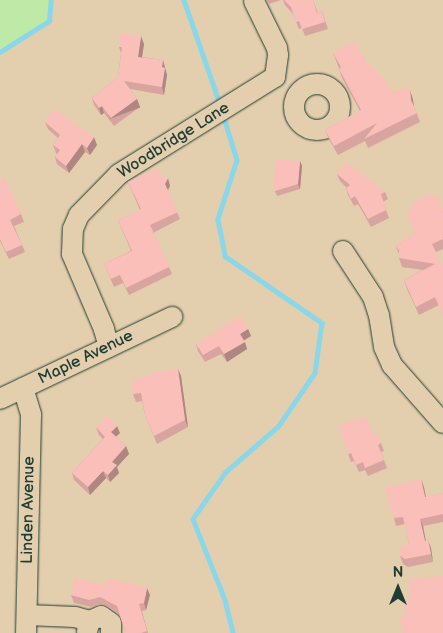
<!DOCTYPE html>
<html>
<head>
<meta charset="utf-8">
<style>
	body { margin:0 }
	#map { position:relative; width:443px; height:633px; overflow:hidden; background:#e3cfad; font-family:"Balsamiq Sans",sans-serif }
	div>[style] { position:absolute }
	.green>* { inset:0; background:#bee9a6 }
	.stream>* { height:4.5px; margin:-2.25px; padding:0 2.25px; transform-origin:2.25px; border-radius:2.25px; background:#8ad7e9 }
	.roads { filter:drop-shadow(0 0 1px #1f3d34) drop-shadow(0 0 1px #1f3d34) }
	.minor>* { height:20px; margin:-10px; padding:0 10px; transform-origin:10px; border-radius:10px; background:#e3cfad }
	.minor>.ring { margin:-10px; padding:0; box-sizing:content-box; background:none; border:20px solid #e3cfad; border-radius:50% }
	.wall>* { inset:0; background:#d8a4a0 }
	.shaded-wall>* { inset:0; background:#b08682; transform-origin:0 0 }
	.building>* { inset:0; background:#fbbfba }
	span { translate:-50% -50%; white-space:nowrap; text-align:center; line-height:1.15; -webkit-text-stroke:4px #e3cfad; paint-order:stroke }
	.street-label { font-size:16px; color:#1f3d34 }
	.north { position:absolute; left:373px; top:563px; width:50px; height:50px; -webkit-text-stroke:4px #e3cfad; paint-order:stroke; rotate:0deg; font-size:14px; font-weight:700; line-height:20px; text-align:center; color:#1f3d34 }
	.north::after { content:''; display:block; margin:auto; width:18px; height:22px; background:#1f3d34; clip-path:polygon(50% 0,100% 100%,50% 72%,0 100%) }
</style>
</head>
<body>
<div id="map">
	<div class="green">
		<div style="clip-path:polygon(0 0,51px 0,49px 21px,0 52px)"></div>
	</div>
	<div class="stream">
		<div style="left:184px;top:0;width:110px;rotate:70.9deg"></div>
		<div style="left:0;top:52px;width:58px;rotate:-32.3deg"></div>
		<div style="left:49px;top:21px;width:21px;rotate:-85deg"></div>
		<div style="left:223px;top:114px;width:48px;rotate:73.1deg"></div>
		<div style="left:237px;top:160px;width:62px;rotate:107.9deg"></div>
		<div style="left:218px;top:219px;width:38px;rotate:79deg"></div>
		<div style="left:225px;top:256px;width:118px;rotate:34.6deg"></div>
		<div style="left:322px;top:323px;width:50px;rotate:98deg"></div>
		<div style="left:315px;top:373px;width:64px;rotate:124.2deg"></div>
		<div style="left:279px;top:426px;width:70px;rotate:139deg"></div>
		<div style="left:226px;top:472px;width:57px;rotate:125.1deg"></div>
		<div style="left:193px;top:519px;width:87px;rotate:68.4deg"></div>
		<div style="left:225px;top:600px;width:34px;rotate:76deg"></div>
	</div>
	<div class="roads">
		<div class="minor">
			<div class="ring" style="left:294px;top:84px;width:26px;height:26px"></div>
			<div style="left:343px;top:251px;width:55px;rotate:56.9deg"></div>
			<div style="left:373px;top:297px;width:19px;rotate:72deg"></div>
			<div style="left:379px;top:315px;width:32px;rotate:81deg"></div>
			<div style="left:384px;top:347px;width:20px;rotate:66deg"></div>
			<div style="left:392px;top:365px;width:77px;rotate:48.7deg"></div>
			<div style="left:109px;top:347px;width:19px;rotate:-106deg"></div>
			<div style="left:104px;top:329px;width:82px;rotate:-113.1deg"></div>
			<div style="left:72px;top:254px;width:25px;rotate:-88deg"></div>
			<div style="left:73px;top:229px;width:15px;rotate:-67deg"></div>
			<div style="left:79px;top:215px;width:57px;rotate:-45.7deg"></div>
			<div style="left:119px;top:174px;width:184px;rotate:-31.9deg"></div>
			<div style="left:275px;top:77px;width:22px;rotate:-82deg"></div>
			<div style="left:278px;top:55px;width:7px;rotate:-98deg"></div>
			<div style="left:277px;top:48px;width:52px;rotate:-116.1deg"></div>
			<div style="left:23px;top:388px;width:28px;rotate:73deg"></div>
			<div style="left:31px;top:415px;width:218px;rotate:91.3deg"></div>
			<div style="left:0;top:399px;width:191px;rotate:-25.5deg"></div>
			<div style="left:27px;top:615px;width:48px;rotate:2.4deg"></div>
			<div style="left:75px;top:617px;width:16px;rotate:15deg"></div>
			<div style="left:87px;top:631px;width:10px;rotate:-73deg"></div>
			<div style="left:90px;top:621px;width:12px;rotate:-24deg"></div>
			<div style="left:101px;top:616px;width:12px;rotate:35deg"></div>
			<div style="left:111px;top:623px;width:10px;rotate:90deg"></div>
		</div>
	</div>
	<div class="wall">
		<div style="clip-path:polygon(266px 0,281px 0,269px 4px)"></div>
		<div style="clip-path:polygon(283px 0,313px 0,318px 13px,322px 11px,328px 29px,305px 36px,302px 28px,299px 29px,293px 14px,285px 5px)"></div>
		<div style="clip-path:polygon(144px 44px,142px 57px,163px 60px,167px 75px,164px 95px,130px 89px,137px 99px,140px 107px,114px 126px,104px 113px,101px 115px,94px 105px,92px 98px,118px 77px,121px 53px,119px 47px)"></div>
		<div style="clip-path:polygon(333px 53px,363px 58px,392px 92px,410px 90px,413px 100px,414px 106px,420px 122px,368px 148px,365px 141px,338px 155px,329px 139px,325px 130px,360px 111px,342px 78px,339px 69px,339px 68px)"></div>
		<div style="clip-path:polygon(45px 122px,97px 145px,90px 155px,85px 152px,69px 173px,57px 164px,55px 157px,57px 154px,56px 153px,53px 145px,58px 138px,48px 129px)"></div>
		<div style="clip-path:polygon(300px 161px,302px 166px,300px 189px,277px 196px,275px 191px)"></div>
		<div style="clip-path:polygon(337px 174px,385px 192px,388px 199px,383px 202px,389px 218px,371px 227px,358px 204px,354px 206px,348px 195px,346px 188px,346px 187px,340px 181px)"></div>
		<div style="clip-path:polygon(162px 178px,170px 186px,168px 191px,180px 219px,153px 233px,172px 274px,129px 295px,123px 283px,114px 287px,104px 264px,131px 251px,118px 220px,140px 210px,128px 182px)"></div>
		<div style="clip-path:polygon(0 179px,21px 214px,24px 222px,14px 226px,25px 252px,9px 259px,0 241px)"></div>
		<div style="clip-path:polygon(443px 211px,443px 249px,436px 252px,439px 305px,419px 315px,407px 289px,404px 280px,423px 270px,402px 267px,399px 258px,399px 254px,396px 247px)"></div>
		<div style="clip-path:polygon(248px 329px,251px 336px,244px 340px,247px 349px,227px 362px,221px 354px,205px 362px,198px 351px,196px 344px)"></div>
		<div style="clip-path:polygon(178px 369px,181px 376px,188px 427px,157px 444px,145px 415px,142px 401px,136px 402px,133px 394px)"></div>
		<div style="clip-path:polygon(96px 427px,120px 433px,116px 437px,126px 446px,129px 454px,117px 467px,119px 473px,110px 482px,106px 478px,90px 495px,74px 480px,72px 473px,103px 439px,99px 435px)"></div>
		<div style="clip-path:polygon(373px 434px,381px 443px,384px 451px,381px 452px,387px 468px,368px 476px,365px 470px,359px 472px,354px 461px,351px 462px,348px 454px)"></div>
		<div style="clip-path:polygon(421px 479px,426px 497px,443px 493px,443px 522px,423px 526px,426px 541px,431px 548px,433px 562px,408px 567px,403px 564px,400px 556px,409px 544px,405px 524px,396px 526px,394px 518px)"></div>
		<div style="clip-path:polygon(71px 595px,150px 595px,146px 610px,142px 611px,148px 633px,126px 633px,119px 614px,103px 604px,92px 607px,74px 603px)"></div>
	</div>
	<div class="shaded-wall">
		<div style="clip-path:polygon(141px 36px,144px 44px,141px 64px,138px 57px)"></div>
		<div style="clip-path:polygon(163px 60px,167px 75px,164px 95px,162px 87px,162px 67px)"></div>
		<div style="clip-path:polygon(410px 90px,413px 100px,414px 109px,411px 100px)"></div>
		<div style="left:137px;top:99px;width:9px;height:32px;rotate:69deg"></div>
		<div style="clip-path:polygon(102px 106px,104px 113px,101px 115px,99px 108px)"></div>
		<div style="clip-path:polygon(94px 137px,97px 145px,90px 155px,87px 148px)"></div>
		<div style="clip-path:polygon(82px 144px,85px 152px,69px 173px,66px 166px)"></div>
		<div style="clip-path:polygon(300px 161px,302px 166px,300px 189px,298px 184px)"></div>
		<div style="clip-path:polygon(168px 178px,170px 186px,167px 191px,165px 184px)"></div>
		<div style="clip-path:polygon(248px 329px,251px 336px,243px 341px,240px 334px)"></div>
		<div style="clip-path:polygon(245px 342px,247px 349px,227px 362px,224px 354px)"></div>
		<div style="clip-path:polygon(178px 369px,181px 376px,188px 427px,185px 420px)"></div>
		<div style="clip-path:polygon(117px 426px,120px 433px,113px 439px,111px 432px)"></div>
		<div style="clip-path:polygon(126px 446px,129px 454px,117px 467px,119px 473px,110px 482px,108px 475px,112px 462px)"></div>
		<div style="clip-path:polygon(103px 471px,106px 478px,90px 495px,88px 487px)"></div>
		<div style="clip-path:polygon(421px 479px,424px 487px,427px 504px,425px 497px)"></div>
		<div style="clip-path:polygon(420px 519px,423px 526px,427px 548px,425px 541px)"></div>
		<div style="clip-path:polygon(428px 540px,431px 548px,433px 562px,431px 554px)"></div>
		<div style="clip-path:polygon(147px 588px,150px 595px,146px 610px,144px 603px)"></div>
	</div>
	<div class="building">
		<div style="clip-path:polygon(284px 0,313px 0,317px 13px,322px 11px,325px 22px,302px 29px,299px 21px,296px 22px,291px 7px)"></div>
		<div style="clip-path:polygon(121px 33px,141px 36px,138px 57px,163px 60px,162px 67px,165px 68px,162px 87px,124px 81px,137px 99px,111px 118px,102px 106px,99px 108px,92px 98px,118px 77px,122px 47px,119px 47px)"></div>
		<div style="clip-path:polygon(354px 41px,363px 58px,383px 77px,392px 92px,405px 88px,410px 90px,411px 100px,417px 113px,364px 139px,377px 123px,334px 146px,325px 130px,361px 110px,339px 69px,341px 67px,333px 53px)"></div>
		<div style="clip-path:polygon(54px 109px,94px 137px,87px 148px,82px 144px,66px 166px,55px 157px,60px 150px,53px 145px,60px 135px,45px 122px)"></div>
		<div style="clip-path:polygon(276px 159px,300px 161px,298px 184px,275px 191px,273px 183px)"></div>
		<div style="clip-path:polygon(347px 162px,385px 192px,381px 194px,386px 210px,368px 219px,355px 196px,351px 199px,346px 188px,350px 185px,337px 174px)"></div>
		<div style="clip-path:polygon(157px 168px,162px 178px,168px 178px,165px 184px,178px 212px,150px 225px,169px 267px,126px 288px,120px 275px,111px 279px,104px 264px,132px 251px,118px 220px,141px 209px,128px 182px)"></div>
		<div style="clip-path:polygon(4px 177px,21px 214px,10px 220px,22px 245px,6px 252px,0 239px,0 179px)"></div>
		<div style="clip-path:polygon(429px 194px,438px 197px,443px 212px,443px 239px,432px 244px,443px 267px,443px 316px,435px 297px,416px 307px,404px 280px,435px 264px,399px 258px,399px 250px,396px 247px,415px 232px,407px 213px,417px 200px)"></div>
		<div style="clip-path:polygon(240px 316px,248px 329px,240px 334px,245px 342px,224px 354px,219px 346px,203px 355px,196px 344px)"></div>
		<div style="clip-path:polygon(178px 369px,185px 420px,154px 436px,145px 415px,141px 393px,133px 394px,131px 380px,154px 374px,154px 372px)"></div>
		<div style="clip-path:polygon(107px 416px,117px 426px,111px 432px,126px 446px,112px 462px,117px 465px,108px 475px,103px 471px,88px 487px,72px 473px,105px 437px,96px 427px)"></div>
		<div style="clip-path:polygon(366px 417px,373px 434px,376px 432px,381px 443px,378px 445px,384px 460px,365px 468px,363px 462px,356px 465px,351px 453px,348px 454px,339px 425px)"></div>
		<div style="clip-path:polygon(421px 479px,425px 497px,443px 493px,443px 514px,420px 519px,425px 541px,428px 540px,431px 554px,405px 559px,400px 556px,399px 550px,402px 546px,409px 544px,403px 517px,394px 518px,385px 490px,388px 487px)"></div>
		<div style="clip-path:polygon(443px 576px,443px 633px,403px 633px,399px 617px,405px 617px,404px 601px,409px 600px,410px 579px)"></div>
		<div style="clip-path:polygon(75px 578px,106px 585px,108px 578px,147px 588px,144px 603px,139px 604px,147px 631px,141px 633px,126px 633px,117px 606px,100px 597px,89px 600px,71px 595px)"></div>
	</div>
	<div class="street-label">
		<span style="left:174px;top:141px;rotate:-32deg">Woodbridge Lane</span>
		<span style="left:86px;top:358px;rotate:-26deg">Maple Avenue</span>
		<span style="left:29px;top:510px;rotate:-89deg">Linden Avenue</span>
	</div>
	<div class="north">N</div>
</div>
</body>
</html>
